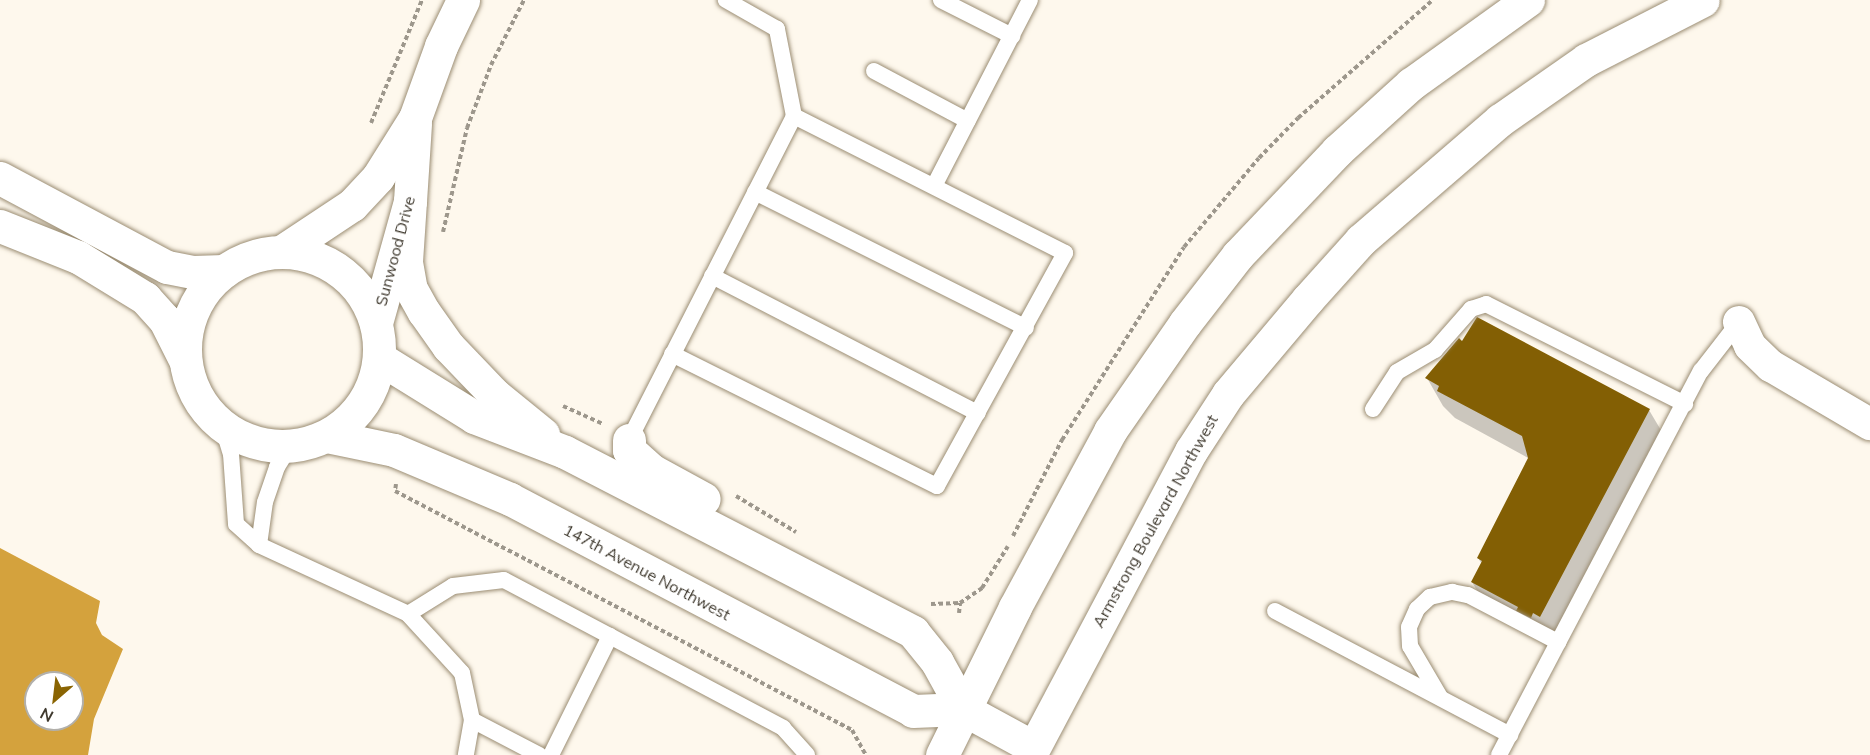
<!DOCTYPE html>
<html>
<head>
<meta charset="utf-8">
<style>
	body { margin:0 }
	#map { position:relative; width:1870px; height:755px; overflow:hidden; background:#fef8ed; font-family:Mulish,sans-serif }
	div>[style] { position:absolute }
	.water>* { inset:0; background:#d4a23d }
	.shadow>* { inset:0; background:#0003 }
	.building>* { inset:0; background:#835f04 }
	.path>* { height:4px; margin-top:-2px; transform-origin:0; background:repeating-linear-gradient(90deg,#9d978c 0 4.5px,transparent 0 7.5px) }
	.roads { filter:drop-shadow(0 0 2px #9b8d73) drop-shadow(0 0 2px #9b8d73) }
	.lane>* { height:16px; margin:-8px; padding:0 8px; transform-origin:8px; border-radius:8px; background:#fff }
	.street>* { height:32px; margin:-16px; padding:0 16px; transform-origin:16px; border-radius:16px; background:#fff }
	.secondary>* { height:33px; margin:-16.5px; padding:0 16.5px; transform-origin:16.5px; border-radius:16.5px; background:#fff }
	.secondary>.ring { margin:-16.5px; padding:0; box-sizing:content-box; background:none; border:33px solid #fff; border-radius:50% }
	span { translate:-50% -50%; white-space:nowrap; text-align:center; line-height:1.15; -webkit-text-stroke:6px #fff; paint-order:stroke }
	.street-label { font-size:16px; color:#3f392e }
	.north { position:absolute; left:24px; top:671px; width:60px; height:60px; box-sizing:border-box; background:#fff; border:2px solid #b2b0ab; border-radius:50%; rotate:208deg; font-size:16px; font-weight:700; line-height:24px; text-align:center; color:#3f392e }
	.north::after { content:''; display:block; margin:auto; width:21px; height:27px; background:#8a6402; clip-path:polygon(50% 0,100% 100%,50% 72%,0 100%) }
</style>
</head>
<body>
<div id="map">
	<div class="water">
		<div style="clip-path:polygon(evenodd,0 548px,100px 601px,96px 623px,102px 635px,123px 649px,94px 719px,88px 755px,0 755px,0 548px,36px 683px,72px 683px,72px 719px,36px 719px,36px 683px)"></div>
	</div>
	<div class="shadow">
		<div style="clip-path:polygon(1459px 340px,1649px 410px,1665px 437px,1556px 644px,1488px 609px,1472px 582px,1482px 564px,1478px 558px,1530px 459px,1455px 418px,1443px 406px,1427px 378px)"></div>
	</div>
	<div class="building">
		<div style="clip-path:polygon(1477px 317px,1650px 409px,1540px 617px,1533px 613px,1531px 618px,1516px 611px,1518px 607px,1471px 582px,1482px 561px,1477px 558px,1528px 458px,1522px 436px,1437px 391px,1439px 386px,1425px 378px,1459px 338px,1462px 341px)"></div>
	</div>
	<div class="path">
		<div style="left:371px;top:123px;width:133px;rotate:-67.5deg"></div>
		<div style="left:443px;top:232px;width:107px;rotate:-77deg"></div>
		<div style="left:467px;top:128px;width:67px;rotate:-69.1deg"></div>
		<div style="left:491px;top:65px;width:73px;rotate:-63.1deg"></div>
		<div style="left:563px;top:406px;width:44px;rotate:24.2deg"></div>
		<div style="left:396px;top:484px;width:7px;rotate:98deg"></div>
		<div style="left:395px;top:491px;width:516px;rotate:27.61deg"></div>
		<div style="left:852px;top:730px;width:29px;rotate:61deg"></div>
		<div style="left:736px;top:496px;width:70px;rotate:31deg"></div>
		<div style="left:1013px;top:536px;width:108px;rotate:-63deg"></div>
		<div style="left:1062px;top:440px;width:228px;rotate:-57.7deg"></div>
		<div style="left:1184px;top:247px;width:116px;rotate:-49.9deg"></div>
		<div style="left:1259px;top:158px;width:56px;rotate:-45.7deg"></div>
		<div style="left:1298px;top:118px;width:179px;rotate:-41.2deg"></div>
		<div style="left:931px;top:604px;width:29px;rotate:-2deg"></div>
		<div style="left:959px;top:613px;width:10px;rotate:-84deg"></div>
		<div style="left:960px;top:603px;width:27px;rotate:-34deg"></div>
		<div style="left:982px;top:588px;width:49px;rotate:-58.2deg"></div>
	</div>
	<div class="roads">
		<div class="lane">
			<div style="left:941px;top:0;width:80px;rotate:26.9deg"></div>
			<div style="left:874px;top:71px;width:106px;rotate:28deg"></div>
			<div style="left:934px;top:186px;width:209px;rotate:-62.7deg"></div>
			<div style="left:755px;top:192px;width:303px;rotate:26.6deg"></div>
			<div style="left:712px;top:276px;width:299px;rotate:27.3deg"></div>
			<div style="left:672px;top:354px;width:296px;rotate:26.5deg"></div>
			<div style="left:937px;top:486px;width:266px;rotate:-61.2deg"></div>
			<div style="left:1065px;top:253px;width:304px;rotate:-153.2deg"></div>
			<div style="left:794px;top:116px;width:89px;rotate:-101.1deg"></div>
			<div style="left:777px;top:29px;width:59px;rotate:-150.4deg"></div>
			<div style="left:1373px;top:409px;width:44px;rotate:-57deg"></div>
			<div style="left:1397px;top:372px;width:44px;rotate:-30.1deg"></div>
			<div style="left:1435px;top:350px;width:55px;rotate:-48.7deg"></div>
			<div style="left:1471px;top:309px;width:16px;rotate:-18deg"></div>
			<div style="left:1486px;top:304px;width:223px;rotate:26.7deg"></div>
			<div style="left:222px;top:425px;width:30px;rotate:73deg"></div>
			<div style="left:231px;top:454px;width:70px;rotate:85.9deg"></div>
			<div style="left:236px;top:524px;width:31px;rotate:42deg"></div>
			<div style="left:259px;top:545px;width:164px;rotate:24.8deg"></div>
			<div style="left:408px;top:614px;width:80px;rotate:47.5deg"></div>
			<div style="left:462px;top:673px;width:48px;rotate:78deg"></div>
			<div style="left:472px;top:720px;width:36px;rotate:100deg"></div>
			<div style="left:627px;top:444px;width:368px;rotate:-63deg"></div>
			<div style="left:259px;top:545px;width:43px;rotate:-82.1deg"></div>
			<div style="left:265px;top:502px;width:37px;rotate:-71deg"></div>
			<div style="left:277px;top:467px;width:25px;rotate:-58deg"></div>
			<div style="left:1275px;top:611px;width:266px;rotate:27.8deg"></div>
			<div style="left:408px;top:614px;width:53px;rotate:-31.9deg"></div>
			<div style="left:453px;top:586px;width:51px;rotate:-6.7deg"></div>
			<div style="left:504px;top:580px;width:316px;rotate:27.9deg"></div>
			<div style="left:783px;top:728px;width:36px;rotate:48deg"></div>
			<div style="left:1440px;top:697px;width:59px;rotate:-120.5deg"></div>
			<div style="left:1410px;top:646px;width:19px;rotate:-93deg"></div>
			<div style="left:1409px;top:627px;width:20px;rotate:-66deg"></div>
			<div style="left:1417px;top:609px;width:18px;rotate:-43deg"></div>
			<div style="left:1430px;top:597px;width:23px;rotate:-13deg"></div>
			<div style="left:1452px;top:592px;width:16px;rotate:11deg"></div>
			<div style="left:1468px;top:595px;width:102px;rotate:27.6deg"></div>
			<div style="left:472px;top:720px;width:76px;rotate:27.6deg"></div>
			<div style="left:551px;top:755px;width:133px;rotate:-63.6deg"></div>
			<div style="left:1499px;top:755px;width:434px;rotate:-62.3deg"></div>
			<div style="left:1701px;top:371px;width:62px;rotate:-52.2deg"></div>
		</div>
		<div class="street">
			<div style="left:1739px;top:322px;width:26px;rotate:65deg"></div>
			<div style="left:1750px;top:346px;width:29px;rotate:44deg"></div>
			<div style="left:1771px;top:366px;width:115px;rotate:30.4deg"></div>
		</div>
		<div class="secondary">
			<div style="left:0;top:178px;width:189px;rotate:28.1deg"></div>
			<div style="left:167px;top:267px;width:26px;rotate:11deg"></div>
			<div style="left:193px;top:272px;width:31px;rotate:-2deg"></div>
			<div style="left:410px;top:201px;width:61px;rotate:93.8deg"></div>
			<div style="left:406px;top:262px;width:27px;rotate:80deg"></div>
			<div style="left:411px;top:289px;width:26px;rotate:61deg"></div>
			<div style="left:424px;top:312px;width:42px;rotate:54.8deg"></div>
			<div style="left:448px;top:346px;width:68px;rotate:46.2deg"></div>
			<div style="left:495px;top:395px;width:62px;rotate:39.1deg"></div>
			<div style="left:0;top:226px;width:84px;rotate:21.7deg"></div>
			<div style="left:78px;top:257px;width:79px;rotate:31.5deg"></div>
			<div style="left:145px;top:298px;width:30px;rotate:48deg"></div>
			<div style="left:165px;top:320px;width:45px;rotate:63.4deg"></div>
			<div style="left:281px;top:252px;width:85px;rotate:-33.5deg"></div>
			<div style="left:352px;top:205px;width:38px;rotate:-47deg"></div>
			<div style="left:378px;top:177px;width:70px;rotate:-57.9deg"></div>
			<div style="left:415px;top:118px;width:77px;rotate:-70.1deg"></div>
			<div style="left:441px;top:46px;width:51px;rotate:-64.4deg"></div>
			<div class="ring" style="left:185px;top:252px;width:161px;height:161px"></div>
			<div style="left:376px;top:323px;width:127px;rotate:-74.4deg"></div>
			<div style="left:410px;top:201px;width:78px;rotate:-86.3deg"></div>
			<div style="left:379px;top:358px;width:112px;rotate:31.8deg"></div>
			<div style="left:474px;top:417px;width:97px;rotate:21deg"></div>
			<div style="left:565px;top:452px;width:392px;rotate:27.3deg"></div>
			<div style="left:913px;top:632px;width:38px;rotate:51deg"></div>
			<div style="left:937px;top:662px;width:54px;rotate:61deg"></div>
			<div style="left:327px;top:436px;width:68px;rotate:11.8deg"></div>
			<div style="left:394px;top:450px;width:126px;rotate:22.9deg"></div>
			<div style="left:510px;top:499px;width:455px;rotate:27.7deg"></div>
			<div style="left:913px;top:711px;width:50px;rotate:-2.3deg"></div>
			<div style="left:963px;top:709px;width:80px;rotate:28.5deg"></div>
			<div style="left:629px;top:440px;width:10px;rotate:90deg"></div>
			<div style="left:629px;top:450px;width:30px;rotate:42deg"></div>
			<div style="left:651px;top:470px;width:60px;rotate:28.7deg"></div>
			<div style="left:942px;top:755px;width:165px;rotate:-63.7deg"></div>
			<div style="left:1015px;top:607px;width:200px;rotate:-61.6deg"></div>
			<div style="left:1110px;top:431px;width:131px;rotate:-55.2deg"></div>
			<div style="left:1185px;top:323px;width:86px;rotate:-52.1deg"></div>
			<div style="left:1238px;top:255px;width:144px;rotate:-46.4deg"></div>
			<div style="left:1337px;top:151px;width:100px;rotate:-42.2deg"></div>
			<div style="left:1411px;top:84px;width:144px;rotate:-35.7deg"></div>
			<div style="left:1030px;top:755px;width:344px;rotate:-62.1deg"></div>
			<div style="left:1191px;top:451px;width:68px;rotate:-57deg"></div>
			<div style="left:1228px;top:394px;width:124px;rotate:-49.9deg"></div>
			<div style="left:1308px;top:299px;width:79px;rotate:-48.1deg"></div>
			<div style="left:1361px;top:240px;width:184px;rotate:-40.8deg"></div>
			<div style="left:1500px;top:120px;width:105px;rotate:-34.9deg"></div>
			<div style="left:1586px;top:60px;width:131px;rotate:-27.1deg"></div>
		</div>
	</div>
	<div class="street-label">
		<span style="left:395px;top:251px;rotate:-75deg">Sunwood Drive</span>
		<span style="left:1155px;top:521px;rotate:-61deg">Armstrong Boulevard Northwest</span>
		<span style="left:647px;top:572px;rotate:28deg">147th Avenue Northwest</span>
	</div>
	<div class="north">N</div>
</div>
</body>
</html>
